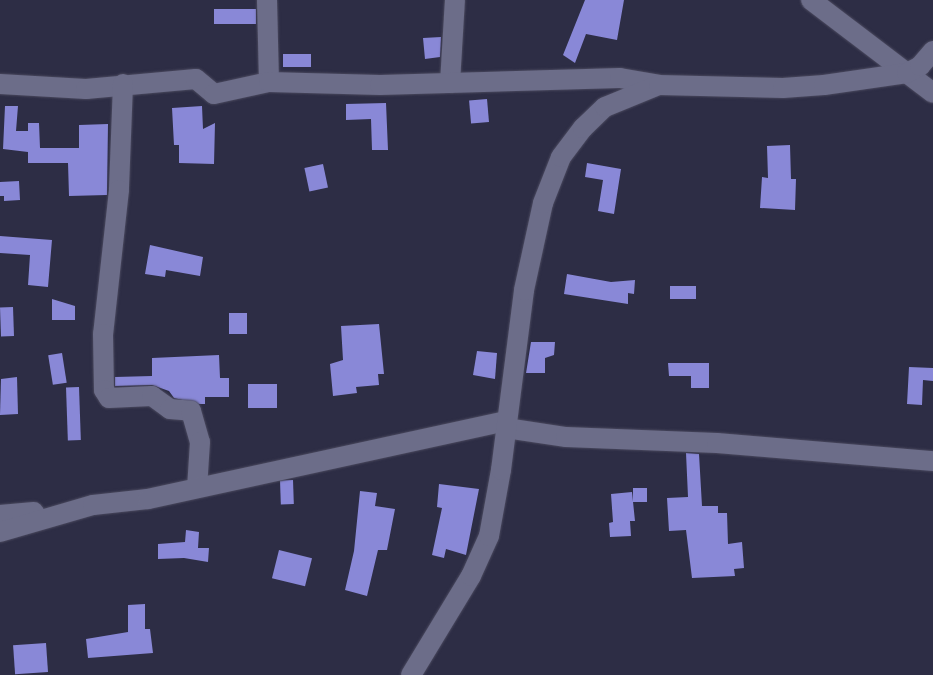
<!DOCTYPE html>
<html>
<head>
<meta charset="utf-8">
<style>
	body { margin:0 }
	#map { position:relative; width:933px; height:675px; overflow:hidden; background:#2d2d45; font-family:Jost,sans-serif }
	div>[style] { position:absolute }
	.building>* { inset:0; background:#8988d7; transform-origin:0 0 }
	.roads { filter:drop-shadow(0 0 1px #4a495e) drop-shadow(0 0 1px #4a495e) }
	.minor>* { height:20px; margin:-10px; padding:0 10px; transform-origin:10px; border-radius:10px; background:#6c6d89 }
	span { translate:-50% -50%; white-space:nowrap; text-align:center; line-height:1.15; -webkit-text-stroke:4px #23233a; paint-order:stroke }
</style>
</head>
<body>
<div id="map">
	<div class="building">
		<div style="clip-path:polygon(585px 0,624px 0,617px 40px,586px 34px,575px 63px,563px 55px)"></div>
		<div style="left:256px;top:9px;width:15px;height:42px;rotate:90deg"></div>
		<div style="clip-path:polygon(441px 37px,440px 57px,425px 59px,423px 38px)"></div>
		<div style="left:311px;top:54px;width:13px;height:28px;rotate:90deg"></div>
		<div style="left:487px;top:99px;width:23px;height:18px;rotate:85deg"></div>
		<div style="clip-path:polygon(386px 103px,388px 150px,372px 150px,371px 119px,346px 120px,346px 104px)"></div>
		<div style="clip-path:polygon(5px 106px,18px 106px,16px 131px,28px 131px,28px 123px,39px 123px,40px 148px,79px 148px,79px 125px,108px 124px,107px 195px,69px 196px,68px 163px,28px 163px,28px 152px,3px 149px)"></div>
		<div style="clip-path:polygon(202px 106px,203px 129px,215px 123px,214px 164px,179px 163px,179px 145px,174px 145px,172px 108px)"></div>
		<div style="clip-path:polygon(790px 145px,791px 179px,796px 179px,795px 210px,760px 208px,762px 177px,768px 178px,767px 146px)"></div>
		<div style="clip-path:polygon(587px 163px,621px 169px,614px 214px,598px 211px,603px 180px,585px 177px)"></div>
		<div style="left:323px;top:164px;width:24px;height:19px;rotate:78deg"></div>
		<div style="clip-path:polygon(19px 181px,20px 200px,4px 201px,4px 196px,0 196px,0 182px)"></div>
		<div style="clip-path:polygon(0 236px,52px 240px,48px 287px,28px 285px,30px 255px,0 253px)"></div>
		<div style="clip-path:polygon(150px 245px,203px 257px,200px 276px,166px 270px,165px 277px,145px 274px)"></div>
		<div style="clip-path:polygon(567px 274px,611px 282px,635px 280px,634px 294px,628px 293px,628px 304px,564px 294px)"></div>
		<div style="left:696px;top:286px;width:13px;height:26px;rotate:90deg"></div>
		<div style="clip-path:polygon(52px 299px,75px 306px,75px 320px,52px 320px)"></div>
		<div style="left:13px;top:307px;width:29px;height:13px;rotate:88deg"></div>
		<div style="left:229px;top:313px;width:18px;height:21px"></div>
		<div style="clip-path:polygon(379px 324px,384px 374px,378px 374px,379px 385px,356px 387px,357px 393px,333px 396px,330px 364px,343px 360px,341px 326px)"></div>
		<div style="clip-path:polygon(531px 342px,555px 342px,554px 355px,545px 358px,545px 373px,526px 373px)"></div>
		<div style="clip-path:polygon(477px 351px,497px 353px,495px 379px,473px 375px)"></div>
		<div style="left:62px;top:353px;width:30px;height:14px;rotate:81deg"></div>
		<div style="clip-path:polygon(219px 355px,220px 378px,229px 378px,229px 397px,205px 397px,205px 404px,199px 404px,174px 398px,169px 391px,152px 385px,115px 386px,115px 377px,152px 376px,152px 358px)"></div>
		<div style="clip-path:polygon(668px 363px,709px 363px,709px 388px,691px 388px,691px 376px,669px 376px)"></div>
		<div style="clip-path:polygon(909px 367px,933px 368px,933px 381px,923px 380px,922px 405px,907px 404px)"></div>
		<div style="clip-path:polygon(17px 377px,18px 414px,0 415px,1px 379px)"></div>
		<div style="left:248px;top:384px;width:29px;height:24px"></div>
		<div style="left:79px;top:387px;width:53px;height:13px;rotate:88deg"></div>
		<div style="clip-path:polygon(686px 453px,699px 454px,702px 506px,718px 506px,718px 513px,727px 513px,728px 544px,742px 542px,744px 568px,734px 569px,735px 576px,692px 578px,686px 530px,669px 531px,667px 498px,688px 497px)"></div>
		<div style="left:293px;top:480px;width:24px;height:13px;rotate:88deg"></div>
		<div style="clip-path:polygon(439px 484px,479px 489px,466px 555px,446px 549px,444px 558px,432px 555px,442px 508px,437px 507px)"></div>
		<div style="left:647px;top:488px;width:14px;height:14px;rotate:90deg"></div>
		<div style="clip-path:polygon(360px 491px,377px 493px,375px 506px,395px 509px,387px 550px,378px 550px,367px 596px,345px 590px,354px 551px)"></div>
		<div style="clip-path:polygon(632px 492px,635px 521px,630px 521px,631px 536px,610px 537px,609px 523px,613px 522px,611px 494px)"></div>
		<div style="clip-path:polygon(186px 530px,199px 532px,198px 548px,209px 548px,208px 562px,184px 558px,158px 559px,158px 544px,185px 542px)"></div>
		<div style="left:279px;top:550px;width:34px;height:29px;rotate:14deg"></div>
		<div style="clip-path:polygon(145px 604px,145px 629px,150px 629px,153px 653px,88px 658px,86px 639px,128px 632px,128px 605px)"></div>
		<div style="left:46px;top:643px;width:29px;height:33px;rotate:86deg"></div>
	</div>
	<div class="roads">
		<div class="minor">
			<div style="left:267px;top:0;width:82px;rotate:88.6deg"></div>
			<div style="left:811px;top:0;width:153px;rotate:37.3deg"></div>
			<div style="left:450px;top:83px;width:83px;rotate:-86.6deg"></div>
			<div style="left:0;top:84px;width:86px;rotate:3.3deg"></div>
			<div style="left:86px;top:89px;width:110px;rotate:-5.2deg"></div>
			<div style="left:196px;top:79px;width:23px;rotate:40deg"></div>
			<div style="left:214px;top:94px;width:56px;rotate:-12.3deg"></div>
			<div style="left:269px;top:82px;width:111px;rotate:1.5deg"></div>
			<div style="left:380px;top:85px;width:240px;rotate:-1.7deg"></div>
			<div style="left:620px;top:78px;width:40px;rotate:10deg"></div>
			<div style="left:123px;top:84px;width:106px;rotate:92.2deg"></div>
			<div style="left:119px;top:190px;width:145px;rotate:96.3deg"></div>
			<div style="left:103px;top:334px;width:56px;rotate:89deg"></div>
			<div style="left:104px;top:390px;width:9px;rotate:58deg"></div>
			<div style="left:109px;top:398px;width:43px;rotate:-2.7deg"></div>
			<div style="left:152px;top:396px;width:22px;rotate:36deg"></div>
			<div style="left:170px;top:409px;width:21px;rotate:5deg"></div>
			<div style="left:191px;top:411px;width:32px;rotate:74deg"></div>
			<div style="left:200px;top:442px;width:46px;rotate:93.7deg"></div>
			<div style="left:506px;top:428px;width:61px;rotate:8.5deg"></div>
			<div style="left:566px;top:437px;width:151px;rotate:2.3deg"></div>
			<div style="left:717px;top:443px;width:217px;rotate:4.8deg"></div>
			<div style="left:0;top:515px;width:34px;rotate:-5deg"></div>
			<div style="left:0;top:532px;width:97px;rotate:-16.2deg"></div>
			<div style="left:93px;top:505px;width:55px;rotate:-6.2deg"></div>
			<div style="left:148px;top:499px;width:367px;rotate:-12.3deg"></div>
			<div style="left:411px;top:675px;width:116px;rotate:-58.8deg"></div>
			<div style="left:471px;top:576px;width:44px;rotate:-65.8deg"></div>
			<div style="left:489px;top:536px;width:67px;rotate:-79.7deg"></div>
			<div style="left:501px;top:470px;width:181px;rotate:-82.7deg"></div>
			<div style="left:524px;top:290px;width:89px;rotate:-77.7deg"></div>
			<div style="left:543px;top:203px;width:49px;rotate:-68.6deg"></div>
			<div style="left:561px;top:157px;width:36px;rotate:-53deg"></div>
			<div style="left:583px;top:128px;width:30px;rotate:-44deg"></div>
			<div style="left:605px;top:107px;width:58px;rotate:-22.2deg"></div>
			<div style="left:659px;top:85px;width:124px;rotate:1.4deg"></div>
			<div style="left:783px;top:88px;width:41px;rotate:-4.2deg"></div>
			<div style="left:824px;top:85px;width:84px;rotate:-8.2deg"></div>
			<div style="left:907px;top:73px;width:15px;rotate:-28deg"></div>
			<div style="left:920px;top:66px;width:20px;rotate:-49deg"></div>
		</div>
	</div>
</div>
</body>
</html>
